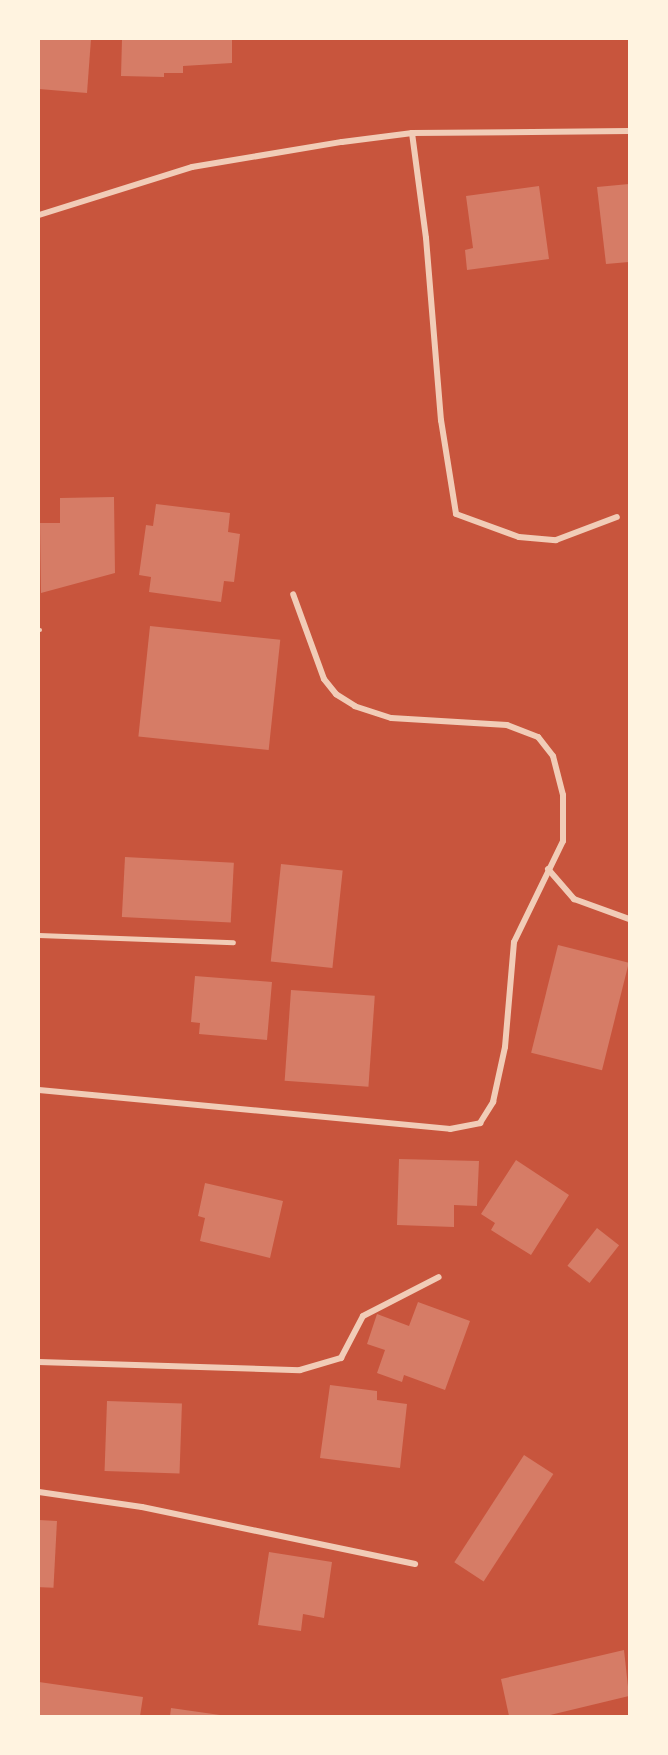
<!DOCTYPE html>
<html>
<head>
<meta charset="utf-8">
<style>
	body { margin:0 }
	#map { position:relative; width:668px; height:1755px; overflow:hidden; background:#c8553d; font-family:"Fira Sans Condensed",sans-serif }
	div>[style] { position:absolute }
	.building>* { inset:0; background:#d67c66; transform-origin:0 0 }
	.service>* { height:4.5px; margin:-2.25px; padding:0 2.25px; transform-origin:2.25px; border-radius:2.25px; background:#f1ccb7 }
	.minor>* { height:6px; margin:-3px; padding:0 3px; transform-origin:3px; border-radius:3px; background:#f1ccb7 }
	span { translate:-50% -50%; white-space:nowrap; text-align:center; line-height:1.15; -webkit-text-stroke:6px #fff3e0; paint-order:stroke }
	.frame { position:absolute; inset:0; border:40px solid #fff3e0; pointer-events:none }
</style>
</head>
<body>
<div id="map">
	<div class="building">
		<div style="clip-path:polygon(39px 39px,91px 39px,87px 93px,39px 89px)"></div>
		<div style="clip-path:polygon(122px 39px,232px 39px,232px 63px,183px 66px,183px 73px,164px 73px,164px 77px,121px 76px)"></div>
		<div style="clip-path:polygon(629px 184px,629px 262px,606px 264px,597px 187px)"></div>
		<div style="clip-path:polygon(539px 186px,549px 259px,467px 270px,465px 250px,473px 248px,466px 196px)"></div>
		<div style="clip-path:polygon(114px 497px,115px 573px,41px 593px,40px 523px,60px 523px,60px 498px)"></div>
		<div style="clip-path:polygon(156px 504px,230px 513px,228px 532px,240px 534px,234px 582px,224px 581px,221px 602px,149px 592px,151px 577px,139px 575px,146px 525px,153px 526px)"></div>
		<div style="left:150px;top:626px;width:131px;height:111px;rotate:6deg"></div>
		<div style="left:125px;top:857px;width:109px;height:60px;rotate:3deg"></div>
		<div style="left:281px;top:864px;width:62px;height:98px;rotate:6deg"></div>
		<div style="left:558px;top:945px;width:73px;height:111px;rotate:14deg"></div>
		<div style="clip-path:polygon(195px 976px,272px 982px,267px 1040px,199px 1034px,200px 1023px,191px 1022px)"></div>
		<div style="left:291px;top:990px;width:84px;height:91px;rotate:4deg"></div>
		<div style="clip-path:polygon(399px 1159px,479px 1161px,477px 1206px,454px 1205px,454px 1227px,397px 1225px)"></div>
		<div style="clip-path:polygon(516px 1160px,569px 1195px,531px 1255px,491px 1230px,495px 1223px,481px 1214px)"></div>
		<div style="clip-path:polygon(205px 1183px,283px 1201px,270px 1258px,200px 1241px,205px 1218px,198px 1216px)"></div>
		<div style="left:597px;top:1228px;width:28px;height:48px;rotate:38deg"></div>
		<div style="clip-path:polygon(418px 1302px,470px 1321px,445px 1390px,404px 1375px,402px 1382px,377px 1373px,385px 1350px,367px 1344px,377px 1314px,409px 1326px)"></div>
		<div style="clip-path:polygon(330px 1385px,377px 1391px,377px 1400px,407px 1404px,400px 1468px,320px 1458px)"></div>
		<div style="left:107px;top:1401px;width:75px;height:70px;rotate:2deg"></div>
		<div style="left:524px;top:1455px;width:35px;height:128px;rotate:33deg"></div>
		<div style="left:39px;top:1520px;width:18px;height:67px;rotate:3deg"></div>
		<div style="clip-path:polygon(269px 1552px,332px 1562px,324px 1618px,303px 1614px,301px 1631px,258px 1625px)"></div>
		<div style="clip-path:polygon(624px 1650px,629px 1696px,546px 1716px,509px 1716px,501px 1679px)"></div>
		<div style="clip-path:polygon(39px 1682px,143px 1697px,140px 1716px,39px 1716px)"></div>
		<div style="clip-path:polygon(171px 1708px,220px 1715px,220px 1716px,170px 1716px)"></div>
	</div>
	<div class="service">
		<div style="left:39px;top:630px;width:1px"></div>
		<div style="left:39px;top:935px;width:194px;rotate:2.1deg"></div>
	</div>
	<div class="minor">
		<div style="left:412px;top:133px;width:106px;rotate:82.4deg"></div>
		<div style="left:426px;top:238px;width:183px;rotate:85.3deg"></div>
		<div style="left:441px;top:420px;width:95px;rotate:80.9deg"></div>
		<div style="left:456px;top:514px;width:67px;rotate:20.1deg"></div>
		<div style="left:519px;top:537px;width:37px;rotate:5deg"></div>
		<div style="left:556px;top:540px;width:65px;rotate:-20.7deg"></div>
		<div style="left:39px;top:215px;width:160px;rotate:-17.4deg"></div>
		<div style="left:192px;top:167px;width:152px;rotate:-9.5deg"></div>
		<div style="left:342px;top:142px;width:71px;rotate:-7.3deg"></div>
		<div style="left:412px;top:133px;width:217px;rotate:-0.5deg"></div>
		<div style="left:548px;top:869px;width:40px;rotate:49deg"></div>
		<div style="left:574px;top:899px;width:59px;rotate:20deg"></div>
		<div style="left:39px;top:1090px;width:413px;rotate:5.4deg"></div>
		<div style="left:450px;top:1129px;width:31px;rotate:-11deg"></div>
		<div style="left:480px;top:1123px;width:25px;rotate:-58deg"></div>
		<div style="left:493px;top:1102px;width:56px;rotate:-77.7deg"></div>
		<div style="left:505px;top:1047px;width:105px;rotate:-85.1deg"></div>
		<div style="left:514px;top:942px;width:112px;rotate:-64.1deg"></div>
		<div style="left:563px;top:841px;width:46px;rotate:-90deg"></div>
		<div style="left:563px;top:795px;width:40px;rotate:-104.4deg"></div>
		<div style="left:553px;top:756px;width:24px;rotate:-128deg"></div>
		<div style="left:538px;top:737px;width:33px;rotate:-159deg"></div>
		<div style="left:507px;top:725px;width:116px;rotate:-176.5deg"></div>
		<div style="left:391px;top:718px;width:38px;rotate:-162deg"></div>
		<div style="left:355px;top:706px;width:22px;rotate:-148deg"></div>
		<div style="left:336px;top:694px;width:19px;rotate:-129deg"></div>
		<div style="left:324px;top:679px;width:90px;rotate:-110deg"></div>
		<div style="left:39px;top:1362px;width:261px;rotate:1.8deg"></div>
		<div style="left:300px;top:1370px;width:43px;rotate:-16.3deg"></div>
		<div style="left:341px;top:1358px;width:47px;rotate:-62.4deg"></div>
		<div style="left:363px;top:1316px;width:85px;rotate:-27.2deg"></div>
		<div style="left:39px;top:1492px;width:104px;rotate:8.3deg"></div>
		<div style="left:142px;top:1507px;width:279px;rotate:11.8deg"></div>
	</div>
	<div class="frame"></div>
</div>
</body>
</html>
